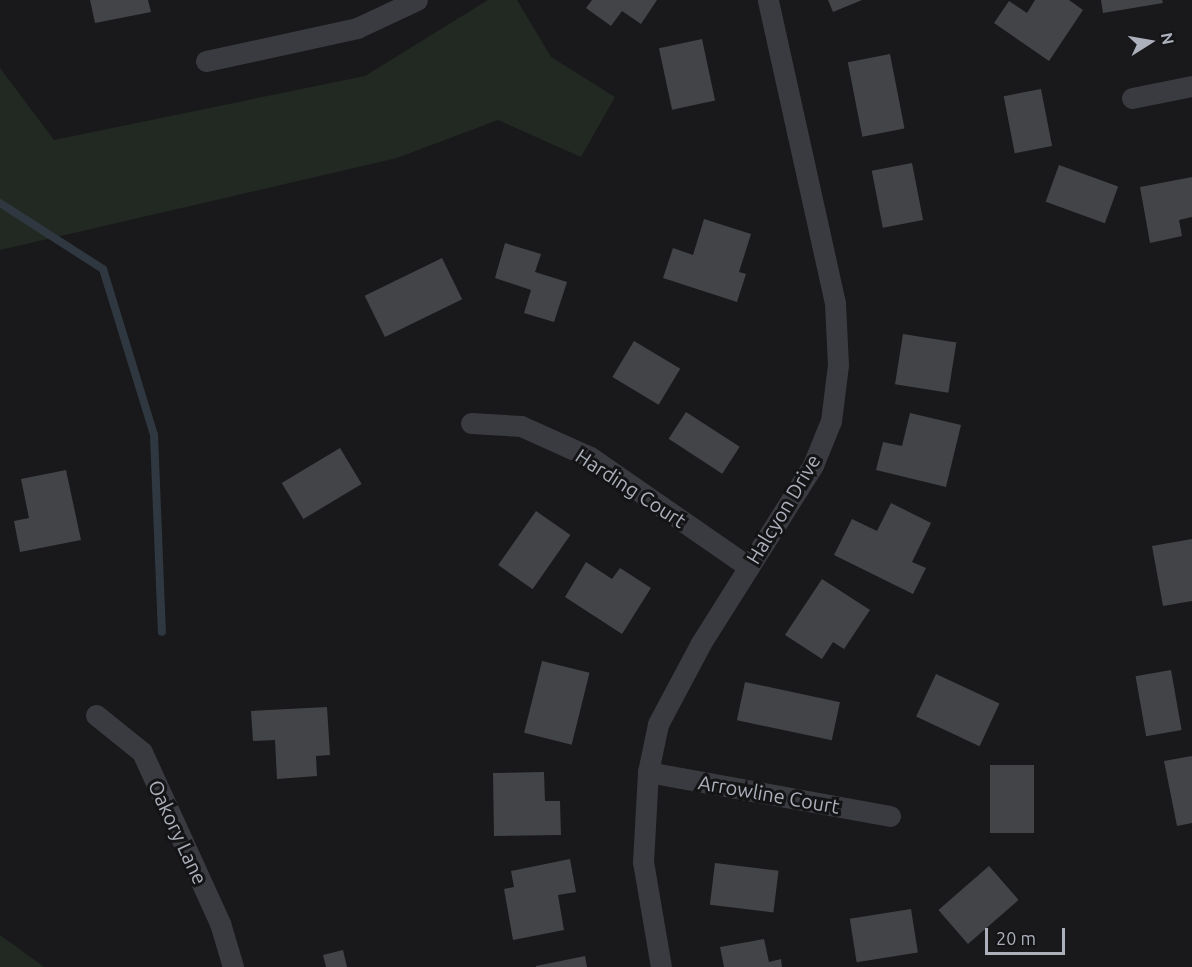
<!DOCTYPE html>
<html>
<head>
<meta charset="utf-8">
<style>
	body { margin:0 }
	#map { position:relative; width:1192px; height:967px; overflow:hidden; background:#19191b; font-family:Ubuntu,sans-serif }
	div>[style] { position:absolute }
	.green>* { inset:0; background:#212922 }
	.stream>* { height:8px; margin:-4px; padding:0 4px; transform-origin:4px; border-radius:4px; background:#2f3840 }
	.building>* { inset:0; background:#434448; transform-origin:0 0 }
	.minor>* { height:21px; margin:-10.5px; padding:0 10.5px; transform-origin:10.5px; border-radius:10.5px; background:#3a3b40 }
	span { translate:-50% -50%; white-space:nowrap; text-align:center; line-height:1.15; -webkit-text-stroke:6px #141416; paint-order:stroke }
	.street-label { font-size:20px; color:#acb0bb }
	.north { position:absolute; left:1120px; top:12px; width:60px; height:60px; -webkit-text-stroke:4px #141416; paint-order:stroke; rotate:79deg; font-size:16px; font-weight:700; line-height:24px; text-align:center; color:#acb0bb }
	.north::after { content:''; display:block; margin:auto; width:21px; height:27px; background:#acb0bb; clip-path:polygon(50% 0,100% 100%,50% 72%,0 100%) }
	.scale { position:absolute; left:985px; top:928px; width:80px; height:27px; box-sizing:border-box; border:3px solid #acb0bb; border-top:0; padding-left:8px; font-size:18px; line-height:21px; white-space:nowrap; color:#acb0bb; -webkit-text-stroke:4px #141416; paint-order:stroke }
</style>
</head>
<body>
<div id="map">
	<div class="green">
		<div style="clip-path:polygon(488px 0,517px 0,551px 57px,615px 97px,581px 157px,498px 120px,397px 158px,0 250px,0 68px,54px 140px,365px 76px)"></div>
		<div style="clip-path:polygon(0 935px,44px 967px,0 967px)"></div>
	</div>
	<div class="stream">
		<div style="left:0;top:203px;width:122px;rotate:32.7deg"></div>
		<div style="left:103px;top:269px;width:174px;rotate:72.9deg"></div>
		<div style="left:154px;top:435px;width:197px;rotate:87.7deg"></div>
	</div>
	<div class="building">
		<div style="clip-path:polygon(90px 0,148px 0,151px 12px,95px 23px)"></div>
		<div style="clip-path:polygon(592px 0,657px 0,641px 24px,622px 11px,611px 26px,586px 8px)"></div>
		<div style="clip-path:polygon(828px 0,862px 0,833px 12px)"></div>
		<div style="clip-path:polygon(1035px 0,1069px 0,1083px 10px,1049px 61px,994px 23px,1009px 1px,1027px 13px)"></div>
		<div style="clip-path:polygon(1101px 0,1162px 0,1163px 3px,1103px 13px)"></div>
		<div style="left:702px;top:39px;width:63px;height:44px;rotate:78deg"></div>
		<div style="left:890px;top:54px;width:76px;height:43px;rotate:79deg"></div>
		<div style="left:1041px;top:89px;width:58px;height:38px;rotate:79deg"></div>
		<div style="left:912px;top:163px;width:58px;height:41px;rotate:79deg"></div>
		<div style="left:1059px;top:165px;width:63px;height:39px;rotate:20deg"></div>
		<div style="clip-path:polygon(1192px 177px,1192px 217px,1179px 220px,1182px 236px,1150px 243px,1140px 187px)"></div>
		<div style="clip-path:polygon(704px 219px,751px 234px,739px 272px,746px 274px,737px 302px,663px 278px,673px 248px,693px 255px)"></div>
		<div style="clip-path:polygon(505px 243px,541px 254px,535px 272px,567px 282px,554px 322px,524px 313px,531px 290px,495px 278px)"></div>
		<div style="left:442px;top:258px;width:46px;height:86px;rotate:64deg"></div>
		<div style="left:903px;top:334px;width:54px;height:51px;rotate:9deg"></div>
		<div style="left:634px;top:341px;width:54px;height:42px;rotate:31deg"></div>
		<div style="left:686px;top:412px;width:64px;height:32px;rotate:33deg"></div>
		<div style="clip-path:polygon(910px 413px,961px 425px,946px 487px,876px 470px,883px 442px,902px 446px)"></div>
		<div style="left:340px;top:448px;width:42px;height:68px;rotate:59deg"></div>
		<div style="clip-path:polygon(66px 470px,81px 540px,20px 552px,14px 521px,29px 518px,21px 479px)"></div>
		<div style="clip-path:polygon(891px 503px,931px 523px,912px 562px,926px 568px,913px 594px,834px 555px,852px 519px,877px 531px)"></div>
		<div style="left:536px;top:511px;width:42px;height:66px;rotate:35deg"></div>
		<div style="clip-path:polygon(1192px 539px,1192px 601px,1163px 606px,1152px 546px)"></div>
		<div style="clip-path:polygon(586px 562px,612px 579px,620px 568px,651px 588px,622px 634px,565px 597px)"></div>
		<div style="clip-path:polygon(822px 579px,870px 610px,844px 649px,833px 642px,822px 659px,785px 635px)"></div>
		<div style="left:542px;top:661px;width:49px;height:74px;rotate:14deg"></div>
		<div style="left:1171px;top:670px;width:61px;height:36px;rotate:80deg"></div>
		<div style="left:936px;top:674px;width:70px;height:47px;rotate:25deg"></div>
		<div style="left:745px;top:682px;width:97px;height:39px;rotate:12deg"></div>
		<div style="clip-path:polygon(327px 707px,330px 755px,316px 756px,317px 776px,277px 779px,275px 740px,253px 741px,251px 711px)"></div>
		<div style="clip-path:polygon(1192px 756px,1192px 823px,1177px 826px,1164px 761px)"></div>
		<div style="left:990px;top:765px;width:44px;height:68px"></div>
		<div style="clip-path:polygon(544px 772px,545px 801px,560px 801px,561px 835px,494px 836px,493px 773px)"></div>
		<div style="clip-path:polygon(570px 859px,576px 892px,558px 895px,564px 930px,513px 940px,504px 889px,514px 887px,511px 871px)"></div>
		<div style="left:715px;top:863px;width:64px;height:42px;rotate:7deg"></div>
		<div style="left:989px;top:866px;width:45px;height:67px;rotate:49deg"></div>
		<div style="left:911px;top:909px;width:44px;height:62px;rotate:81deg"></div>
		<div style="clip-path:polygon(764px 939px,769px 962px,781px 959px,782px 967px,724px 967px,720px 947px)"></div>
		<div style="clip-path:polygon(343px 950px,347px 967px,326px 967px,323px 955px)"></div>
		<div style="clip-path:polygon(585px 956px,587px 967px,536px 967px,536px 966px)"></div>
	</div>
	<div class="minor">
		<div style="left:206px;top:61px;width:155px;rotate:-12.3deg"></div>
		<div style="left:357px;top:28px;width:66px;rotate:-25deg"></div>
		<div style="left:1132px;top:98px;width:61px;rotate:-11.3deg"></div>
		<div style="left:471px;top:423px;width:50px;rotate:3.4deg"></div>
		<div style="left:521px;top:426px;width:76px;rotate:24.2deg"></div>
		<div style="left:590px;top:457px;width:193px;rotate:34.7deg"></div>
		<div style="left:96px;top:715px;width:59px;rotate:38.8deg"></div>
		<div style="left:142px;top:752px;width:188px;rotate:65.5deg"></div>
		<div style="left:220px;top:923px;width:46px;rotate:73.5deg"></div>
		<div style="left:648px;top:772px;width:246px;rotate:10.3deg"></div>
		<div style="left:661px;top:967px;width:107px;rotate:-99.7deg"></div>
		<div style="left:643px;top:862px;width:90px;rotate:-86.8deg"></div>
		<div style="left:648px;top:772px;width:49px;rotate:-78.2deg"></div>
		<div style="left:658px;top:724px;width:92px;rotate:-62deg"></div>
		<div style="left:701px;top:643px;width:210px;rotate:-57.8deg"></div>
		<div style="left:813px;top:465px;width:48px;rotate:-67.8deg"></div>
		<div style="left:831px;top:421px;width:56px;rotate:-82.9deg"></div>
		<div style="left:838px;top:365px;width:62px;rotate:-92.8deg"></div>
		<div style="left:835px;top:303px;width:310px;rotate:-102.5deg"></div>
	</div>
	<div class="street-label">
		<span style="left:631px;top:488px;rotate:33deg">Harding Court</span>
		<span style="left:783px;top:509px;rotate:-59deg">Halcyon Drive</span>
		<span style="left:769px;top:794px;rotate:10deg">Arrowline Court</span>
		<span style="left:178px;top:832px;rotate:65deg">Oakory Lane</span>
	</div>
	<div class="north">N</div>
	<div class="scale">20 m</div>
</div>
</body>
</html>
